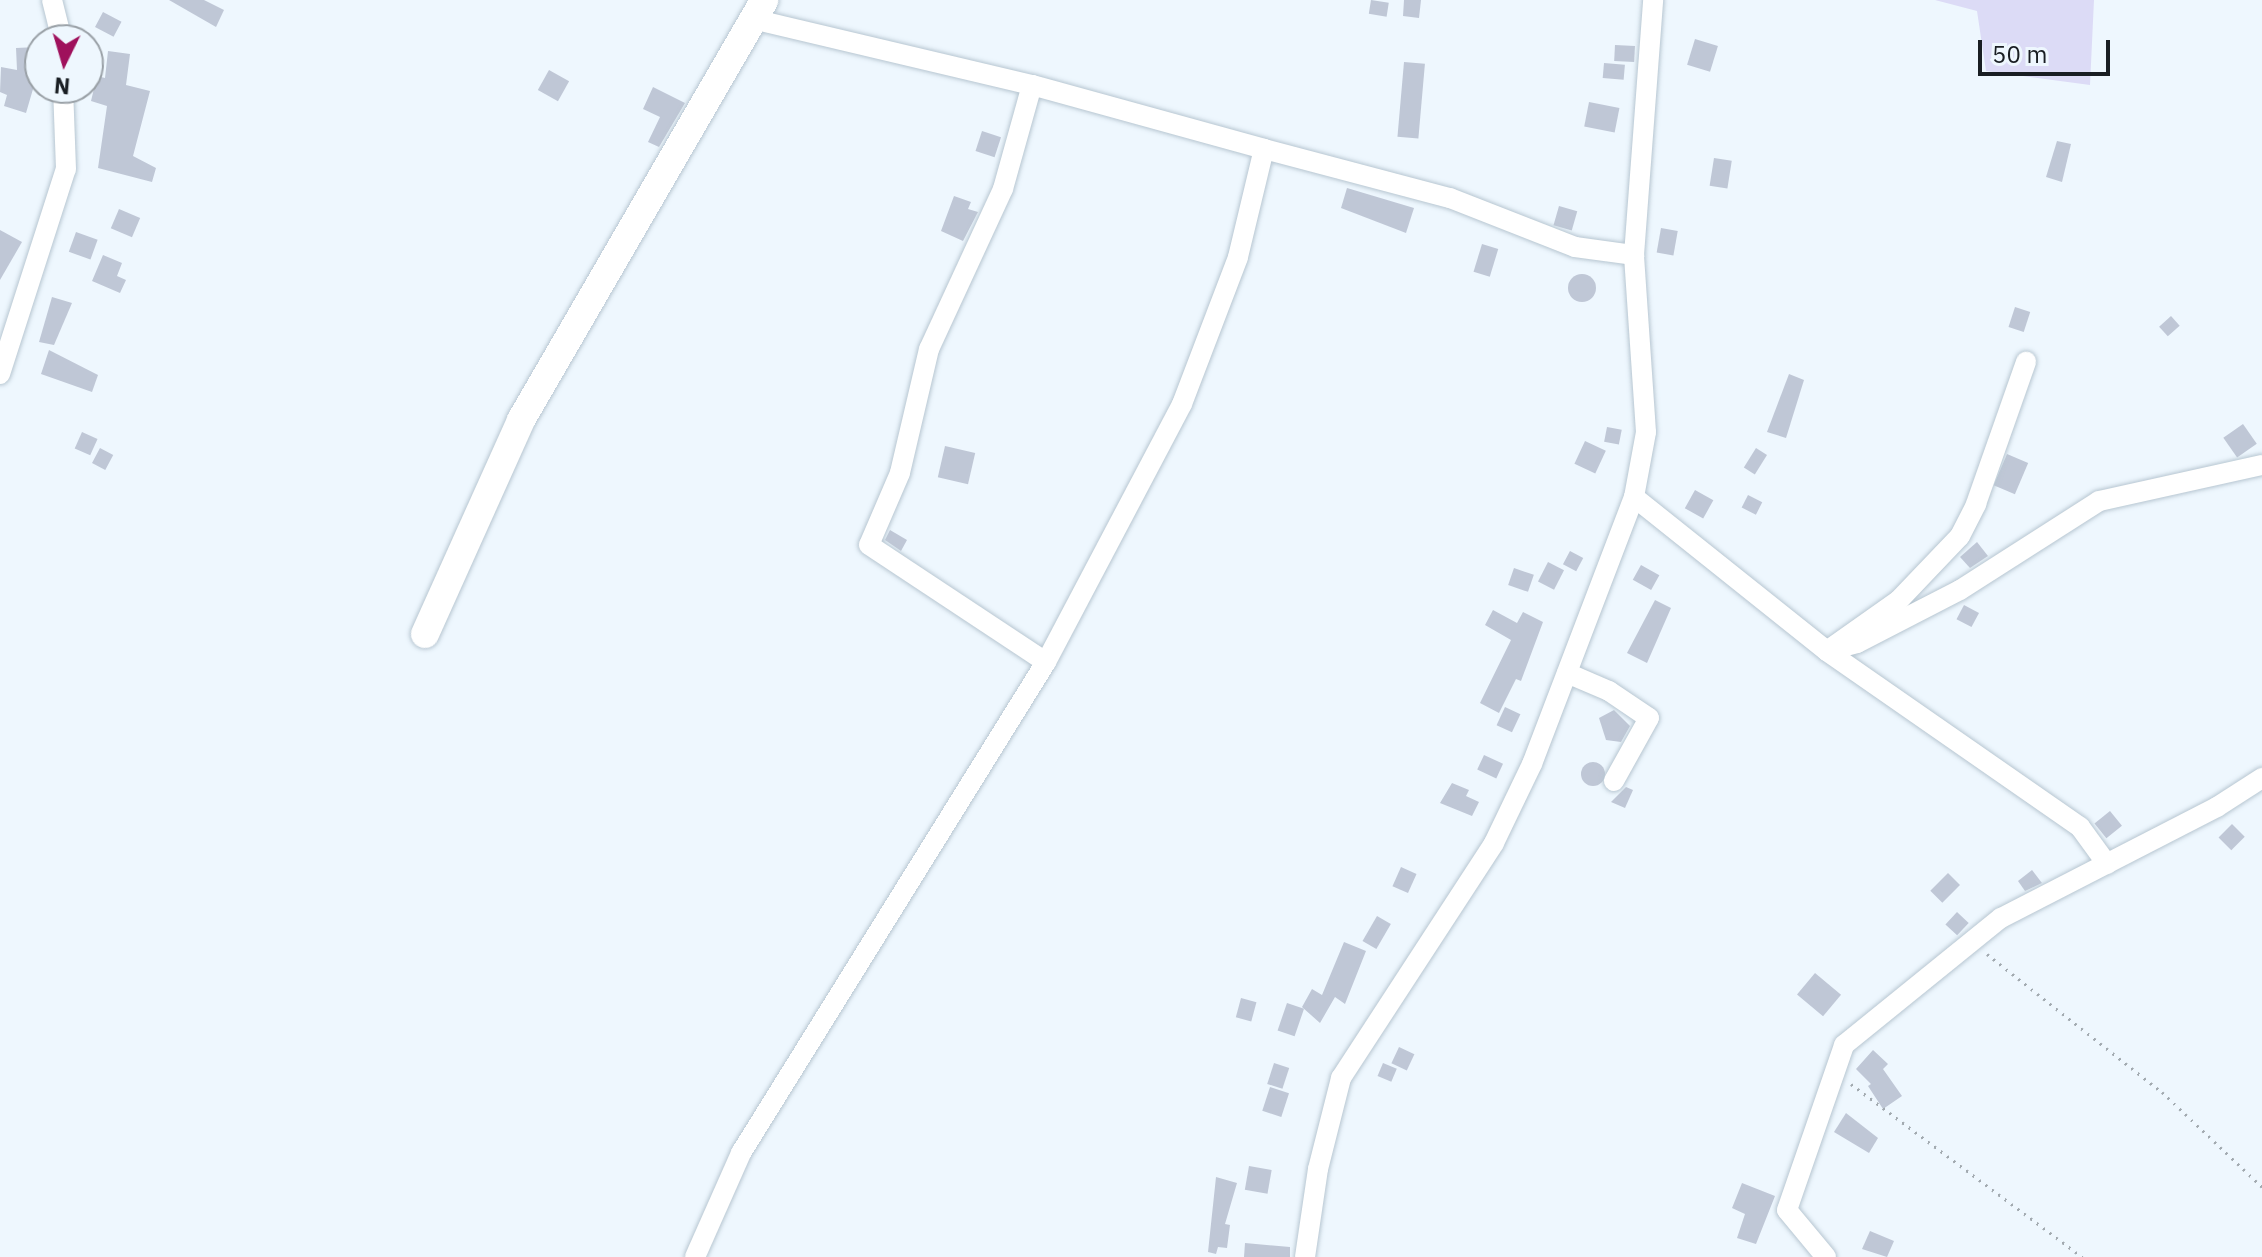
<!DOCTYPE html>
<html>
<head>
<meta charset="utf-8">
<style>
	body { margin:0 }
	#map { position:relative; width:2262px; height:1257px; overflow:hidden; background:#eef7fe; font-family:"IBM Plex Sans",sans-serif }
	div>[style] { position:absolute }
	.green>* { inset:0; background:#dcdbf6 }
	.building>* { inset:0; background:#bfc7d6; transform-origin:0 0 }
	.round { border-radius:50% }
	.path>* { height:3px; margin-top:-1.5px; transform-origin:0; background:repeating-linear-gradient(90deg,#a2aab0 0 2px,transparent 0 8px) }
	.roads { filter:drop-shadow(0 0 2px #b7c6d1) drop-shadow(0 0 2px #b7c6d1) }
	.street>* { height:20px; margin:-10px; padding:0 10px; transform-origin:10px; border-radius:10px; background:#fff }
	.secondary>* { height:28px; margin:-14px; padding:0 14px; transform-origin:14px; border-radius:14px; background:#fff }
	span { translate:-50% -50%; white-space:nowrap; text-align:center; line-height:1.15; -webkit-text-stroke:7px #eef7fe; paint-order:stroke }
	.north { position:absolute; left:24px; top:24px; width:80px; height:80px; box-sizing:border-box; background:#eef7fe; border:2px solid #99a0a6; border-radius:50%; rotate:185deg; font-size:22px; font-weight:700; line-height:32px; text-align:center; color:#191e23 }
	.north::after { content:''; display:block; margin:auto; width:28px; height:36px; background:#9f115c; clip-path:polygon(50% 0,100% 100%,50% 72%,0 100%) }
	.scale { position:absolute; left:1978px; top:40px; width:132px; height:36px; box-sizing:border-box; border:4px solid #191e23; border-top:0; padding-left:10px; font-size:24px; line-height:28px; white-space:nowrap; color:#191e23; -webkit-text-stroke:6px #eef7fe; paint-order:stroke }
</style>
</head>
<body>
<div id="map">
	<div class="green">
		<div style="clip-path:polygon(1935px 0,2094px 0,2090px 85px,1986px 71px,1977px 11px)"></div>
	</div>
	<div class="building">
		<div style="clip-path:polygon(169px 0,204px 0,224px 10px,216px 27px)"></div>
		<div style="left:1371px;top:0;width:18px;height:14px;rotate:9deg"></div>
		<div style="clip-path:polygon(1404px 0,1421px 0,1419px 18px,1403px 16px)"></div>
		<div style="left:103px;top:12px;width:21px;height:17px;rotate:28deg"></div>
		<div style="left:1695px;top:39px;width:24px;height:27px;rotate:17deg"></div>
		<div style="left:1615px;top:45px;width:20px;height:16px;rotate:3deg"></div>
		<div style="clip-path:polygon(37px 47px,38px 72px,26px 113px,4px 106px,7px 95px,0 92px,1px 67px,17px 70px,16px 48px)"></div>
		<div style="clip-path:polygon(108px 51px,130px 54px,126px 85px,150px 91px,133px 156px,156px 168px,152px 182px,98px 168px,107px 106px,91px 101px,97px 76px,105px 78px)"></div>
		<div style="left:1404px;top:62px;width:21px;height:75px;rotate:5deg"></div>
		<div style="left:1604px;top:63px;width:21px;height:15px;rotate:5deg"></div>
		<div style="left:549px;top:70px;width:23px;height:23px;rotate:29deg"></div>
		<div style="clip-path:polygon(653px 87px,685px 103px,659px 147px,648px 142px,660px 117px,643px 109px)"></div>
		<div style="left:1589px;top:102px;width:31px;height:25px;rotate:11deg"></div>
		<div style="left:982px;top:131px;width:20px;height:21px;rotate:18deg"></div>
		<div style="clip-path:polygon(2057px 141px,2071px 144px,2062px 182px,2046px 177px)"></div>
		<div style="left:1714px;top:158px;width:18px;height:28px;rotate:9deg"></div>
		<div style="clip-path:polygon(1347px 188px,1414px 208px,1406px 233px,1341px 208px)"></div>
		<div style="clip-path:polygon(954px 196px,971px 202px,968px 209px,978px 212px,963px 241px,941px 231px)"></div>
		<div style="left:1559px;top:206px;width:19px;height:20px;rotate:16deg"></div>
		<div style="left:119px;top:209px;width:23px;height:21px;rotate:23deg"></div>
		<div style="left:1661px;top:228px;width:17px;height:25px;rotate:10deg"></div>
		<div style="clip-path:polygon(0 230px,22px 242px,0 280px)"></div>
		<div style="left:76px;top:232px;width:23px;height:21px;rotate:20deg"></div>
		<div style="left:1482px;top:244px;width:17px;height:29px;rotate:17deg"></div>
		<div style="clip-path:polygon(103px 255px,122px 263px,117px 276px,126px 280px,120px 293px,92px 281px)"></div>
		<div class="round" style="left:1568px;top:274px;width:28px;height:28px"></div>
		<div style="clip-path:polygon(52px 297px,72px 303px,54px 345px,39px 342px)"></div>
		<div style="left:2015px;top:307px;width:16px;height:21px;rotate:18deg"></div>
		<div style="left:2171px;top:316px;width:13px;height:16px;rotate:48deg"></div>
		<div style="clip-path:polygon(49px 350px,98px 375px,92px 392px,41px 374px)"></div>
		<div style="clip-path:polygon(1789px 374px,1804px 380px,1786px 438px,1767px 432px)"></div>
		<div style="left:2243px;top:424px;width:24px;height:24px;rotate:55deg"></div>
		<div style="left:1607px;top:427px;width:15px;height:15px;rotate:11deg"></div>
		<div style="left:82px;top:432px;width:17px;height:18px;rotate:24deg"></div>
		<div style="left:1585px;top:441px;width:23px;height:25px;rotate:25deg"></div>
		<div style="left:945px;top:446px;width:31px;height:32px;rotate:13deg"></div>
		<div style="left:100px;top:448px;width:15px;height:17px;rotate:28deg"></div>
		<div style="left:1756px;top:448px;width:13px;height:23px;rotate:32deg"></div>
		<div style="left:2007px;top:454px;width:23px;height:34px;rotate:23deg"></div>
		<div style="left:1695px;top:490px;width:21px;height:21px;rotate:29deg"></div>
		<div style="left:1748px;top:495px;width:16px;height:14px;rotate:27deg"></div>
		<div style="clip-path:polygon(890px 530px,907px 540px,901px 551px,885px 540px)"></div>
		<div style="clip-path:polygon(1977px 542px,1988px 556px,1970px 568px,1960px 557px)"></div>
		<div style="left:1570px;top:551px;width:15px;height:15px;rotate:28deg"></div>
		<div style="left:1548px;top:562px;width:18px;height:22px;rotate:27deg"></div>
		<div style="left:1641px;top:565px;width:21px;height:17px;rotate:29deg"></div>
		<div style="left:1514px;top:568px;width:21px;height:18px;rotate:19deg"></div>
		<div style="clip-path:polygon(1655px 600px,1671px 608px,1647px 663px,1627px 653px)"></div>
		<div style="left:1964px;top:605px;width:17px;height:16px;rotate:28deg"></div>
		<div style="clip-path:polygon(1493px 610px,1517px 623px,1523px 612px,1543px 622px,1521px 681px,1516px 679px,1499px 713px,1480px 703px,1511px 640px,1485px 625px)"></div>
		<div style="left:1505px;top:707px;width:17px;height:20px;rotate:25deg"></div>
		<div style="clip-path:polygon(1614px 710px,1630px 726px,1621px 742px,1606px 740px,1599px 718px)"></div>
		<div style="left:1484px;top:755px;width:21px;height:16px;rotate:25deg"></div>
		<div class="round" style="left:1581px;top:762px;width:24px;height:24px"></div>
		<div style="clip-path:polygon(1452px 783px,1469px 790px,1466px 796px,1479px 802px,1472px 816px,1440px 803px)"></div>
		<div style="clip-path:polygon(1626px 787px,1633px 790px,1625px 808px,1611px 802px)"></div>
		<div style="left:2110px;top:811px;width:19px;height:20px;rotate:51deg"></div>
		<div style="left:2232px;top:824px;width:18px;height:19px;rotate:45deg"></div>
		<div style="left:1401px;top:867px;width:17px;height:21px;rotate:24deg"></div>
		<div style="clip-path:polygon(2032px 870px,2042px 883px,2025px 891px,2018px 881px)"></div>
		<div style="left:1948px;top:873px;width:17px;height:25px;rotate:45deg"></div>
		<div style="left:1957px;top:912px;width:16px;height:17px;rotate:43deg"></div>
		<div style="left:1377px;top:916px;width:16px;height:29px;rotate:30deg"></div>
		<div style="clip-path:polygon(1344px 942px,1366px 951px,1345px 1004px,1335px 997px,1320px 1023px,1302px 1007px,1312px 989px,1322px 995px)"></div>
		<div style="left:1815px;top:973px;width:34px;height:28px;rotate:40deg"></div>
		<div style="left:1241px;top:998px;width:16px;height:20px;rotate:15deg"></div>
		<div style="left:1287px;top:1003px;width:18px;height:29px;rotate:19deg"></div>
		<div style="left:1399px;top:1047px;width:17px;height:18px;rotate:25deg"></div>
		<div style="clip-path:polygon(1873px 1050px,1888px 1064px,1883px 1069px,1902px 1096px,1883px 1109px,1868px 1086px,1871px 1084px,1856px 1069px)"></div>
		<div style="left:1274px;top:1063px;width:16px;height:22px;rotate:18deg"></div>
		<div style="left:1383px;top:1063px;width:15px;height:14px;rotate:23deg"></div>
		<div style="left:1270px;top:1087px;width:20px;height:25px;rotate:18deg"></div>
		<div style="clip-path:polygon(1846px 1113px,1878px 1138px,1869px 1153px,1834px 1132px)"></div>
		<div style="left:1249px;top:1166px;width:23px;height:24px;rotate:10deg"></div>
		<div style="clip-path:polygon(1216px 1177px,1237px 1183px,1225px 1224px,1230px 1225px,1227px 1248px,1218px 1247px,1216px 1254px,1208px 1252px)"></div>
		<div style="clip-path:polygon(1742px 1183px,1775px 1196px,1756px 1244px,1737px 1238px,1745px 1214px,1732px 1208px)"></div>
		<div style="clip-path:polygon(1870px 1231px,1894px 1241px,1887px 1257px,1862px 1249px)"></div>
		<div style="clip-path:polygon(1245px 1243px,1290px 1247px,1290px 1257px,1244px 1257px)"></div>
	</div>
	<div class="path">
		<div style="left:1987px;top:954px;width:223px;rotate:38.3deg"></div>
		<div style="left:2162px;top:1092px;width:138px;rotate:43.5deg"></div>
		<div style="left:1851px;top:1084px;width:289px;rotate:36.8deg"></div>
	</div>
	<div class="roads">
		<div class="street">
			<div style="left:52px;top:0;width:41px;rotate:76deg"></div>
			<div style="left:757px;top:20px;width:283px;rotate:13.3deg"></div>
			<div style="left:1032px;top:85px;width:241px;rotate:15.4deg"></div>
			<div style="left:1032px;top:85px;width:108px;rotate:105.6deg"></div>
			<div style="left:1003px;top:189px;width:176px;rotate:114.8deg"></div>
			<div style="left:929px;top:349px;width:127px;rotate:103.2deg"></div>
			<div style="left:900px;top:473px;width:78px;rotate:113.3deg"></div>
			<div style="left:869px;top:545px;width:212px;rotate:33.5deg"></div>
			<div style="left:0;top:374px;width:215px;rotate:-72.2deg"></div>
			<div style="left:66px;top:169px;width:81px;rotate:-92.1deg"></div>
			<div style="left:1634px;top:497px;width:247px;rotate:38.6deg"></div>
			<div style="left:1827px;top:651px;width:88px;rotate:-35.3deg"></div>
			<div style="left:1899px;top:600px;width:88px;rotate:-46.4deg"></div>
			<div style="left:1960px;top:536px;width:36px;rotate:-63deg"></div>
			<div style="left:1976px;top:504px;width:151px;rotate:-70.6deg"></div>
			<div style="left:1567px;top:673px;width:46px;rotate:23.2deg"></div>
			<div style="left:1609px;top:691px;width:48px;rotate:34deg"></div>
			<div style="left:1649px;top:718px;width:72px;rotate:119.1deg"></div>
			<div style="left:2107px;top:864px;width:46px;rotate:-126.1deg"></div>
			<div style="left:2080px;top:827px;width:308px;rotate:-145.2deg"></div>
			<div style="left:1827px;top:651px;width:31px;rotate:-15deg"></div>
			<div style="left:1857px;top:643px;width:116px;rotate:-27.2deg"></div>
			<div style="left:1960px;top:590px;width:165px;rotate:-32.6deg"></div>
			<div style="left:2099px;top:501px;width:167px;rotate:-12.5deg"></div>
			<div style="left:695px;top:1257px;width:114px;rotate:-66.1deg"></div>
			<div style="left:741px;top:1153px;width:578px;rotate:-58.15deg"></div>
			<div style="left:1046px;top:662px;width:292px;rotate:-62.2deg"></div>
			<div style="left:1182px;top:404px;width:157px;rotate:-69.1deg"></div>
			<div style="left:1238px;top:257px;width:111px;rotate:-76.5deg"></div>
			<div style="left:1264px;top:149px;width:192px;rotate:14.8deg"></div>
			<div style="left:1450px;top:198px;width:134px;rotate:21.4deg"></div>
			<div style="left:1575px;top:247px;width:60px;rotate:7.7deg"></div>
			<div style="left:1305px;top:1257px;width:89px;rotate:-81.6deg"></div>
			<div style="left:1318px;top:1169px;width:94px;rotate:-75.8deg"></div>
			<div style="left:1341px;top:1078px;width:280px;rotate:-56.9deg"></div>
			<div style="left:1494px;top:843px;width:88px;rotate:-64.3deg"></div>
			<div style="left:1532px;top:764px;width:286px;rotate:-69.1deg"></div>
			<div style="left:1634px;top:497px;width:66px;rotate:-79.5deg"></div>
			<div style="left:1646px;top:432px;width:177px;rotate:-93.9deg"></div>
			<div style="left:1634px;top:255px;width:256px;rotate:-85.7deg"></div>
			<div style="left:1826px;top:1257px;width:61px;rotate:-129.7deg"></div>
			<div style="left:1787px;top:1210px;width:175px;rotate:-70.9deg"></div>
			<div style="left:1844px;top:1045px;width:202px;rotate:-39deg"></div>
			<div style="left:2001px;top:918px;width:243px;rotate:-27.2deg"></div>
			<div style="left:2217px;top:807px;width:54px;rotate:-32.8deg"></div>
		</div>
		<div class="secondary">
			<div style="left:425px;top:634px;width:235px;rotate:-65.8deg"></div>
			<div style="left:521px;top:420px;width:485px;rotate:-59.9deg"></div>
		</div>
	</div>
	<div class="north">N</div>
	<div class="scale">50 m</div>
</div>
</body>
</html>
